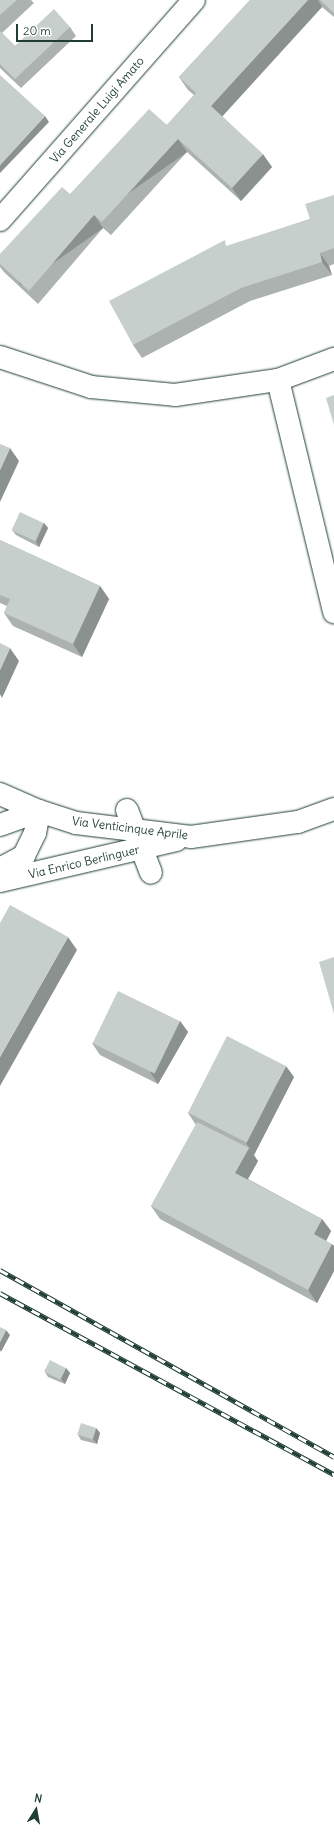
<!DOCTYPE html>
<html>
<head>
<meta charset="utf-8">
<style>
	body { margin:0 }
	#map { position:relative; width:334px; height:1846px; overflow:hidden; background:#fff; font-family:Delius,sans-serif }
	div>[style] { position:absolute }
	.roads { filter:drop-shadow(0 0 1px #1f3d34) drop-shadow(0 0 1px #1f3d34) }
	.minor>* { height:22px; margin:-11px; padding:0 11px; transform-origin:11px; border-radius:11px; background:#fff }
	.major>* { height:22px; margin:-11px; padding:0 11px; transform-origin:11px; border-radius:11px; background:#fff }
	.rail>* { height:4.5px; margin-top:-2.25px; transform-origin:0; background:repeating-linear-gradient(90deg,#fff 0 9px,#1f3d34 0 18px); box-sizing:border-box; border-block:1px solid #1f3d34 }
	.wall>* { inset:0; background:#abb2af }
	.shaded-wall>* { inset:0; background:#8b918f; transform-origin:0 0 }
	.building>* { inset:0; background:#c7cfcc; transform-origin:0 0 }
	span { translate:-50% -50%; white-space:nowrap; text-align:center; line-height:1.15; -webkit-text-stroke:4px #fff; paint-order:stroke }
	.street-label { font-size:12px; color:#1f3d34 }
	.north { position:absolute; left:16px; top:1790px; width:40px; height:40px; -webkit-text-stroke:3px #fff; paint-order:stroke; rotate:11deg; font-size:11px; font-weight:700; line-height:16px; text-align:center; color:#1f3d34 }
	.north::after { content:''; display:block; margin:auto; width:14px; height:18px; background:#1f3d34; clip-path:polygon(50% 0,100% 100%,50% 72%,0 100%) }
	.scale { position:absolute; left:16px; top:24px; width:77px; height:18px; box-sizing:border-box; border:2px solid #1f3d34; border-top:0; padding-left:5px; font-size:12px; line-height:14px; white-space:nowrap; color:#1f3d34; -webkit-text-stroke:3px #fff; paint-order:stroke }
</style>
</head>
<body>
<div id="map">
	<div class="roads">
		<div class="minor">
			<div style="left:0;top:220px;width:293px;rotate:-48.6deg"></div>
			<div style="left:0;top:357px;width:96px;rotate:18.2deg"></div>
			<div style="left:91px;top:387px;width:84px;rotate:5.4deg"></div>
			<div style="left:175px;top:395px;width:104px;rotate:-8.3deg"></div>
			<div style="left:278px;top:380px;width:60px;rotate:-20.6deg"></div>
			<div style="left:278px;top:380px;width:239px;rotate:76.4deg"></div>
			<div style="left:0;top:794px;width:43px;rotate:23.6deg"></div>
			<div style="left:39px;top:811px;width:22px;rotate:100deg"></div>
			<div style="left:35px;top:833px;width:25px;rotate:116deg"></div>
			<div style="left:24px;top:856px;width:27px;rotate:152deg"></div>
			<div style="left:127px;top:810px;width:67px;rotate:69.1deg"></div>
		</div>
		<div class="major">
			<div style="left:0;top:825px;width:41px;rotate:-19.7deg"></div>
			<div style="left:39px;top:811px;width:39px;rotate:18deg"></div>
			<div style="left:76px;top:823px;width:116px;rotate:6.9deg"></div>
			<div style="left:191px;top:837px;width:108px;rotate:-8deg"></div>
			<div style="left:298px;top:822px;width:38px;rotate:-20deg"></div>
			<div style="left:0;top:881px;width:181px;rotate:-13.1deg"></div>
		</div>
	</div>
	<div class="rail">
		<div style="left:0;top:1270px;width:383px;rotate:29.2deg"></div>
		<div style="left:0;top:1293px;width:380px;rotate:28.5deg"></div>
	</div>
	<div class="wall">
		<div style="clip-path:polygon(0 0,31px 0,34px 3px,2px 33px,15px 46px,70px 27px,76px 36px,21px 88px,0 68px)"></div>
		<div style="clip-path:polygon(250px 0,334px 0,334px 17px,322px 7px,222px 116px,272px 167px,241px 201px,187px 152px,111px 235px,103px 228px,38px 304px,4px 272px,0 267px,0 254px,70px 194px,167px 125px,194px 95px,188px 90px,179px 77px)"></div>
		<div style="clip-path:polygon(334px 195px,334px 264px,329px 266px,332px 275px,250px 301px,142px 358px,133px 345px,228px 246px,310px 219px)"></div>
		<div style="clip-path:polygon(44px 523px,48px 528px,39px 547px,16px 535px,12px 530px)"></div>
		<div style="clip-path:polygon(0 540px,100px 586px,109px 599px,82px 657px,13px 626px,4px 613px,7px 606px,0 603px)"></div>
		<div style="clip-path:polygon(180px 1021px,188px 1032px,158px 1084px,100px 1055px,92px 1043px)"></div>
		<div style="clip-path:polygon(294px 1077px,254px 1155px,252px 1154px,258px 1161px,248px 1179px,322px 1219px,331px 1231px,326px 1241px,334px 1246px,334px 1271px,317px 1303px,160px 1219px,151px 1206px,196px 1125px,188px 1113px)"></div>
		<div style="clip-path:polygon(66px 1368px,70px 1373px,65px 1384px,48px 1377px,45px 1372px)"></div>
		<div style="clip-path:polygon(96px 1428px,100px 1433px,97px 1444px,81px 1440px,78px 1435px)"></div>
	</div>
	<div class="shaded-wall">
		<div style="clip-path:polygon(308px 0,318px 0,322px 7px,220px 119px,211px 106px)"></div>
		<div style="clip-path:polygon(45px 116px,49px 122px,0 173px,0 165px)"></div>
		<div style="left:178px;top:139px;width:16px;height:113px;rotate:55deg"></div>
		<div style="clip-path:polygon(263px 154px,272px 167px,241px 201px,232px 188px)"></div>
		<div style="left:94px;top:215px;width:16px;height:100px;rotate:55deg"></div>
		<div style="clip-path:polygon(320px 253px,329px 266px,332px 275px,322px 262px)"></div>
		<div style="clip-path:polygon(10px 448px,19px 461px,0 502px,0 470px)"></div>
		<div style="clip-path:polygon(44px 523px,48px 528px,39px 547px,36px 542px)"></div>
		<div style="clip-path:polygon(100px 586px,109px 599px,82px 657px,73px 644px)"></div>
		<div style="clip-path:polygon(10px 648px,19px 661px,2px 698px,0 694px,0 670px)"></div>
		<div style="clip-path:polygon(68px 937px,77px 950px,0 1086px,0 1057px)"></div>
		<div style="clip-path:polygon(180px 1021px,188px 1032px,158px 1084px,150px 1072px)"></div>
		<div style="clip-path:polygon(286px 1066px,294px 1077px,254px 1155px,246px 1143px)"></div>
		<div style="clip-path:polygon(249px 1148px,258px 1161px,244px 1186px,235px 1173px)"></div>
		<div style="clip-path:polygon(322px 1219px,331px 1231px,323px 1247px,314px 1234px)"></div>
		<div style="clip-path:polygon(332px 1244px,334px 1246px,334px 1271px,317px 1303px,308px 1290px)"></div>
		<div style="clip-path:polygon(6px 1330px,10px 1335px,1px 1352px,0 1350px,0 1342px)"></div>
		<div style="clip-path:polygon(66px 1368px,70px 1373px,65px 1384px,61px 1379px)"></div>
		<div style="clip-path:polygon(96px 1428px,100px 1433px,97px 1444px,93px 1439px)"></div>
	</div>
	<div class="building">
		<div style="clip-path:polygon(0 0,17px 0,0 15px)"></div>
		<div style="clip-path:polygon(250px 0,308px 0,211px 106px,263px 154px,232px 188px,178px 139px,102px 222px,94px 215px,29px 291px,0 264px,0 254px,62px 187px,70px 194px,149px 109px,167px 125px,196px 93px,179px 77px)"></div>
		<div style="clip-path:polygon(320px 0,334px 0,334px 13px)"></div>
		<div style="clip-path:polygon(54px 9px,70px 27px,15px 79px,0 64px,0 60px)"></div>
		<div style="clip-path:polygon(0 31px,15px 46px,0 60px)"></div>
		<div style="clip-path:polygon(0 75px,45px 116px,0 165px)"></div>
		<div style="clip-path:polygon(334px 195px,334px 248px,320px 253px,322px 262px,241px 288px,133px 345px,109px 301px,225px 240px,226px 246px,310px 219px,305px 204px)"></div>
		<div style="clip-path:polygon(334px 395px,334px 425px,326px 398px)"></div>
		<div style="clip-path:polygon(0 444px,10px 448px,0 470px)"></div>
		<div style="left:20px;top:512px;width:26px;height:20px;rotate:25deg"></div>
		<div style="clip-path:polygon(0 540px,100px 586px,73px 644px,4px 613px,10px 599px,0 595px)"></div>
		<div style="clip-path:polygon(0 643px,10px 648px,0 670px)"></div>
		<div style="clip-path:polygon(10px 905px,68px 937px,0 1057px,0 923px)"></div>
		<div style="clip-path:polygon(334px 957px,334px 1014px,319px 962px)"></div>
		<div style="left:118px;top:991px;width:69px;height:58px;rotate:26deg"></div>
		<div style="left:227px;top:1036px;width:66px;height:86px;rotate:27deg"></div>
		<div style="clip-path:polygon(197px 1122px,249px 1148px,235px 1173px,322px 1219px,314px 1234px,332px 1244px,308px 1290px,151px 1206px)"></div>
		<div style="clip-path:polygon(0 1327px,6px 1330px,0 1342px)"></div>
		<div style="left:50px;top:1360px;width:18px;height:13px;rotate:27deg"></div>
		<div style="left:81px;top:1423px;width:16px;height:12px;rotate:18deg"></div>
	</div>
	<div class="street-label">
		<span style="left:97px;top:110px;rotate:-49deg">Via Generale Luigi Amato</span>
		<span style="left:130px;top:828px;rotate:7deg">Via Venticinque Aprile</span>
		<span style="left:84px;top:862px;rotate:-13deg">Via Enrico Berlinguer</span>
	</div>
	<div class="north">N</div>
	<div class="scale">20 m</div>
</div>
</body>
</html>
